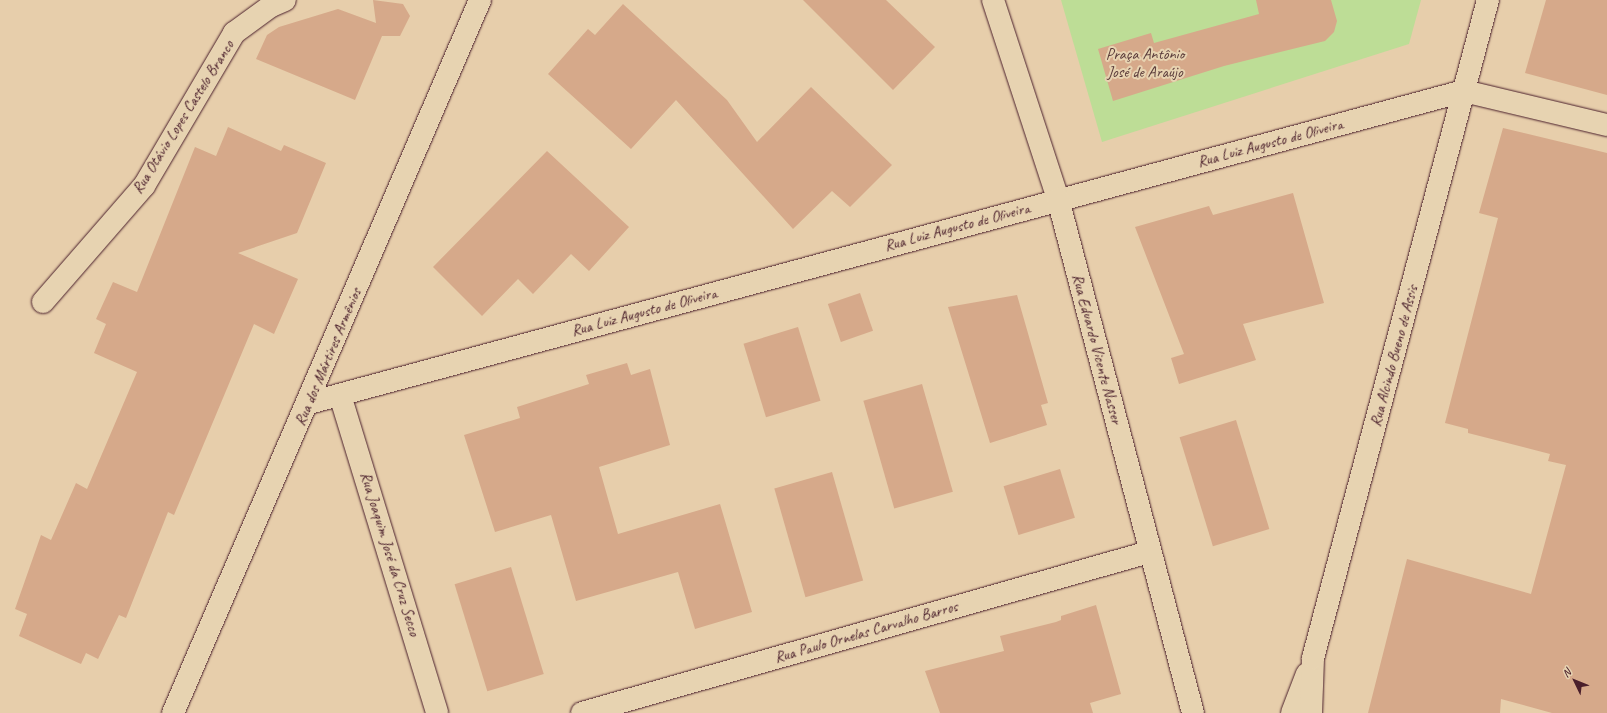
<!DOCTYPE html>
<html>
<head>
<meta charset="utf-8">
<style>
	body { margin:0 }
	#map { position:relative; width:1607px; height:713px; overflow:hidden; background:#e7ceab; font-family:Caveat,sans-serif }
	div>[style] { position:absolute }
	.green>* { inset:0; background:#bddd96 }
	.building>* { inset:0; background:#d6a98a; transform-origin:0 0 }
	.roads { filter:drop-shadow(0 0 1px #4a1f2b) drop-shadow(0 0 1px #4a1f2b) }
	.minor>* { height:22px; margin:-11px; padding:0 11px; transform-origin:11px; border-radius:11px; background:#e7d3b1 }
	.tertiary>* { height:22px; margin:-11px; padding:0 11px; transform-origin:11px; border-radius:11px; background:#e7d3b1 }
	span { translate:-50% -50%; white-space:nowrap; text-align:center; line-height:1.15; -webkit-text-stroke:4px #e7d3b1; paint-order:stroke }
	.park-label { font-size:16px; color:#5b3c3b }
	.street-label { font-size:16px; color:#4a1f2b }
	.north { position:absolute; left:1555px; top:661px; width:40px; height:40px; -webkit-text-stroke:3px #e7d3b1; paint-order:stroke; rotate:313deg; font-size:11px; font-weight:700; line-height:16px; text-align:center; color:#4a1f2b }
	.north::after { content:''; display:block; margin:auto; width:14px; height:18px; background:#4a1f2b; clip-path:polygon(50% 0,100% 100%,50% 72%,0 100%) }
</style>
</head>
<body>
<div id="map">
	<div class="green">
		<div style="clip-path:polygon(1061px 0,1421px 0,1409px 44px,1102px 142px)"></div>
	</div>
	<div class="building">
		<div style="clip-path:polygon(373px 0,403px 4px,410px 16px,400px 36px,382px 36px,355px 100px,256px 59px,267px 35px,279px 27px,338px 9px,376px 23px)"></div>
		<div style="clip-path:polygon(803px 0,886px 0,935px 47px,893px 90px)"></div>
		<div style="clip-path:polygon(1256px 0,1331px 0,1337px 21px,1334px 32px,1325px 41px,1224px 66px,1113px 101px,1098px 49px,1151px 33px,1154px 43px,1259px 14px)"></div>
		<div style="clip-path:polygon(1546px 0,1607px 0,1607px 95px,1525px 73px)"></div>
		<div style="clip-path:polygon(623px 4px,727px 100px,757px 142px,811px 87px,892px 165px,850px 207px,832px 191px,793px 229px,676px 100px,631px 149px,548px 74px,588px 29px,595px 35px)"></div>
		<div style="clip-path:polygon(228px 127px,281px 151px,284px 145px,326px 163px,297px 233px,238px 253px,298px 279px,274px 334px,254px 324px,174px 515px,168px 512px,126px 618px,119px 615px,98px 659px,86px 653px,81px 664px,19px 636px,27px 614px,15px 609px,41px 535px,51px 540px,76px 483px,87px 489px,137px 372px,94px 353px,106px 324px,96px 319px,113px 282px,137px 292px,195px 147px,216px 156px)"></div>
		<div style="clip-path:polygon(1503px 128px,1607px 153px,1607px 713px,1552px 713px,1501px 699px,1500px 713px,1368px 713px,1407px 559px,1531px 594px,1566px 465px,1548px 461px,1550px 454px,1468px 433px,1468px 429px,1445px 423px,1498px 218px,1479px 213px)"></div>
		<div style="clip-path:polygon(547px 151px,629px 227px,589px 271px,571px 254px,533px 294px,518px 279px,482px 316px,433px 267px)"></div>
		<div style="clip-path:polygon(1293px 193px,1324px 303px,1243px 324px,1256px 360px,1179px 384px,1171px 358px,1184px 354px,1135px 227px,1209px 206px,1213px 215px)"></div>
		<div style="left:860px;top:293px;width:40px;height:34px;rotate:71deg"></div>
		<div style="clip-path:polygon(1017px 295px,1048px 403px,1041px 405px,1047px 425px,990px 443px,948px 307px)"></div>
		<div style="left:798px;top:327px;width:77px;height:57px;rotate:73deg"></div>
		<div style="clip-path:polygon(627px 363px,631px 375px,650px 369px,670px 445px,599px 467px,618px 534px,720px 504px,752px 612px,695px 629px,678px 572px,576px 601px,551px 515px,495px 532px,464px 435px,520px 418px,517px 407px,589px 384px,586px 375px)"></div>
		<div style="left:922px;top:384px;width:112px;height:61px;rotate:74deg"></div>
		<div style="left:1236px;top:420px;width:114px;height:59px;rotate:73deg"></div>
		<div style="left:1060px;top:469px;width:51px;height:59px;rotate:73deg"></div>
		<div style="left:832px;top:472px;width:113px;height:60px;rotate:74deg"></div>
		<div style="left:511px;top:567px;width:112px;height:59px;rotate:73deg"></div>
		<div style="clip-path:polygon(1096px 605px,1121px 694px,1090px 703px,1093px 713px,940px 713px,925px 671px,1004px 651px,1000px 636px,1056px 622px,1061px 620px,1061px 616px)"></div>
	</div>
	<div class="roads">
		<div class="minor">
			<div style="left:43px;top:302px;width:154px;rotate:-49deg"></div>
			<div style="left:144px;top:186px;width:178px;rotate:-59.5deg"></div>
			<div style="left:234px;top:33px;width:46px;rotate:-36.1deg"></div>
			<div style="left:271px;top:6px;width:15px;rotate:-23deg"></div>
			<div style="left:340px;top:395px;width:332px;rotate:73deg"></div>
			<div style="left:309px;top:403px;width:1196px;rotate:-15.12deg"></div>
			<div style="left:1464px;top:91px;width:147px;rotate:13.4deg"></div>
			<div style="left:173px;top:713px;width:776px;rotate:-66.7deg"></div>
			<div style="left:582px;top:713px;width:589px;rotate:-15.85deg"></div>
			<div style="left:1292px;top:713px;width:42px;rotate:-69deg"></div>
			<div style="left:1311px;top:713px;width:55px;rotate:-87.9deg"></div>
			<div style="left:1313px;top:658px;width:681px;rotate:-75.11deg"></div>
		</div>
		<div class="tertiary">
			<div style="left:993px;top:0;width:209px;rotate:71.9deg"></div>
			<div style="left:1058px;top:199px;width:531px;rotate:75.28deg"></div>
		</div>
	</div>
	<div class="park-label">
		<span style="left:1145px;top:63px">Praça Antônio<br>José de Araújo</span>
	</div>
	<div class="street-label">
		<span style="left:183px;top:117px;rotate:-58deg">Rua Otávio Lopes Castelo Branco</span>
		<span style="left:1270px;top:143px;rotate:-15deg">Rua Luiz Augusto de Oliveira</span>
		<span style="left:957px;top:227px;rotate:-15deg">Rua Luiz Augusto de Oliveira</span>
		<span style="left:644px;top:312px;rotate:-15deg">Rua Luiz Augusto de Oliveira</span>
		<span style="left:1097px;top:349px;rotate:75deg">Rua Eduardo Vicente Nasser</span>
		<span style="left:1394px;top:356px;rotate:-75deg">Rua Alcindo Bueno de Assis</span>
		<span style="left:328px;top:357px;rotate:-67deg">Rua dos Mártires Armênios</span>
		<span style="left:390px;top:554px;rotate:73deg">Rua Joaquim José da Cruz Secco</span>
		<span style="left:866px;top:632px;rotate:-16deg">Rua Paulo Ornelas Carvalho Barros</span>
	</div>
	<div class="north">N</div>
</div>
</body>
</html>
